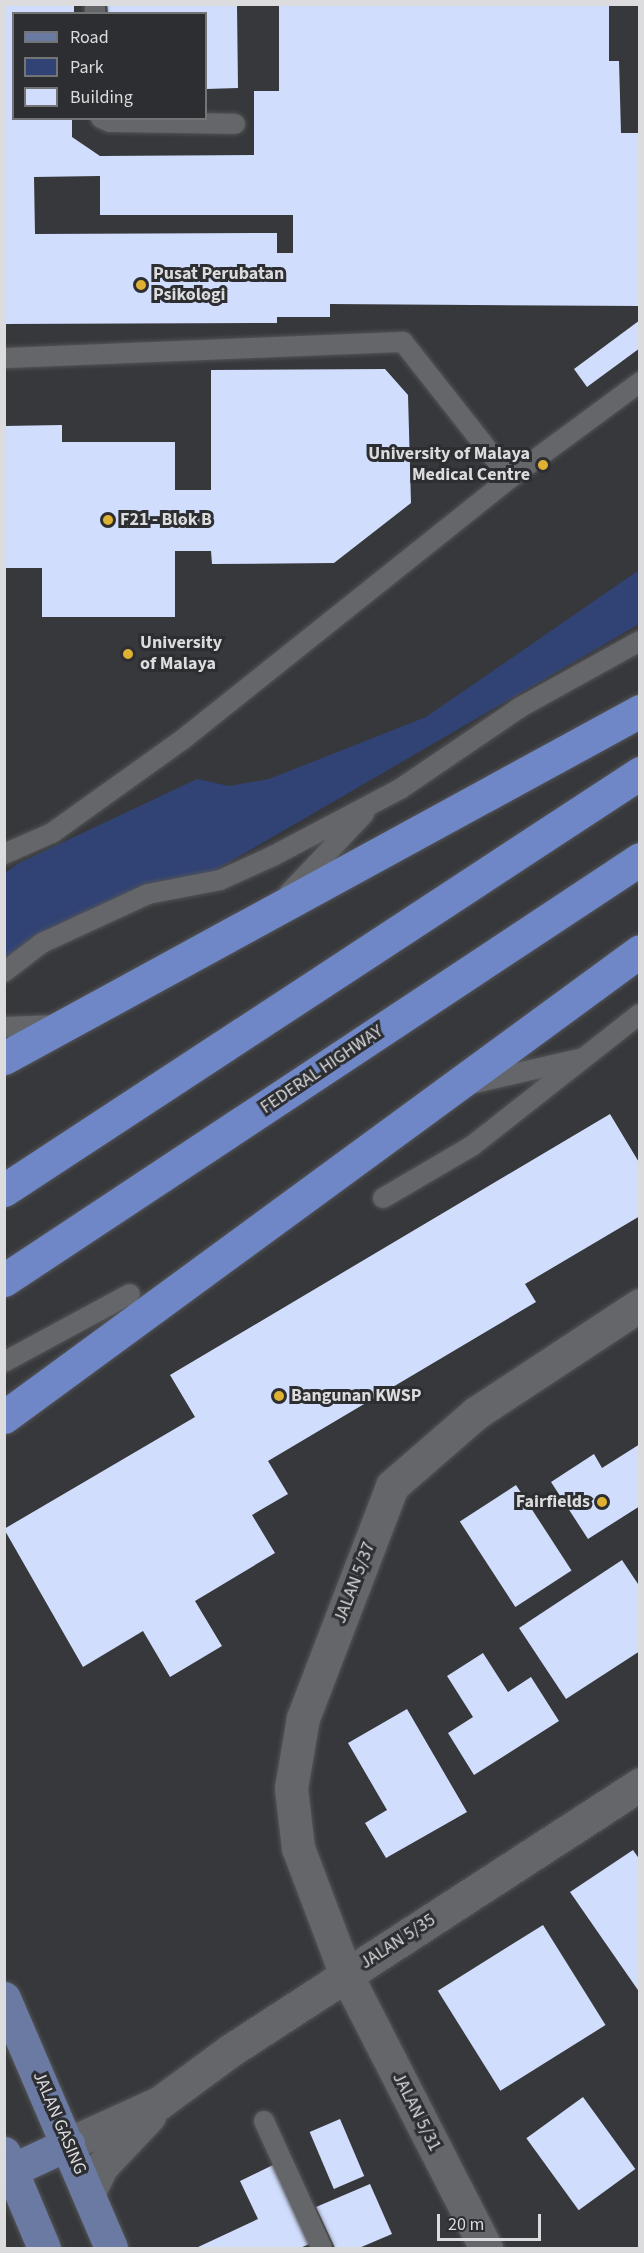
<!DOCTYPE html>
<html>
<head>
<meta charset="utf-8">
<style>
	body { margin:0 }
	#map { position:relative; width:644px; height:2253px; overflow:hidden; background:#37383b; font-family:"Source Sans 3",sans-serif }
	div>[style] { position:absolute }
	.green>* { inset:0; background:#314375 }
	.building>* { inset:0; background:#d0ddfd; transform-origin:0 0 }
	.roads { filter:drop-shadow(0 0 2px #535457) drop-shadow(0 0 2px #535457) }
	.lane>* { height:20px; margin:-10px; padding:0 10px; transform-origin:10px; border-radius:10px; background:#65666a }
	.street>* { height:33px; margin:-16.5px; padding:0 16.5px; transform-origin:16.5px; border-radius:16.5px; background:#65666a }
	.primary>* { height:33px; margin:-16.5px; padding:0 16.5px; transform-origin:16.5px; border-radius:16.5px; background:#6b7aa2 }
	.highway>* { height:33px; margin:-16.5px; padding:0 16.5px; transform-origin:16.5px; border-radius:16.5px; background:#6f87c7 }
	.dots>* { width:16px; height:16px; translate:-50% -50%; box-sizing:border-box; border:3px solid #2c2e31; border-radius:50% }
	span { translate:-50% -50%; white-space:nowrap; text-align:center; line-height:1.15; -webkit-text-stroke:6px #2c2e31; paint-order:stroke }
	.poi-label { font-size:18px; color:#dcdcde; font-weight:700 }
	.left { translate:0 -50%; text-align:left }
	.right { translate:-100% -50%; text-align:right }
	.street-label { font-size:18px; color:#dcdcde }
	.frame { position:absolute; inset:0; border:6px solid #dcdcde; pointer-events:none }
	.legend { position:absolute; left:12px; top:12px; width:195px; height:108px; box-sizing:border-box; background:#2c2e31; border:2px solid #727476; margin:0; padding:8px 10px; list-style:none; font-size:18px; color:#dcdcde }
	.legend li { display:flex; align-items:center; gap:12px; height:30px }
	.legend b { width:30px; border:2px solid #727476 }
	.scale { position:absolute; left:437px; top:2214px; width:104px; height:27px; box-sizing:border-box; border:3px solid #dcdcde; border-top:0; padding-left:8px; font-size:18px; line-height:21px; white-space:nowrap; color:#dcdcde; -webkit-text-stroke:4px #2c2e31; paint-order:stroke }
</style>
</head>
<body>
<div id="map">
	<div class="green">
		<div style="clip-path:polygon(639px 570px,639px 624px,214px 871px,134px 894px,5px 957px,5px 873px,19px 863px,197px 779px,229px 786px,269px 779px,426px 717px)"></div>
	</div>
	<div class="building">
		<div style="clip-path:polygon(evenodd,4px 4px,74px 4px,74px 14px,14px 14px,14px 118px,72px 118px,72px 137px,100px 156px,254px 155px,254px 91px,279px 91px,279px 4px,609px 4px,609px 61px,619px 61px,621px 133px,640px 133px,640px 306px,330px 304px,330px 317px,277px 317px,277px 323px,4px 324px,4px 4px,100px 176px,100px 215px,293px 215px,293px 253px,277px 253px,277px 233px,35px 234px,34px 177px,100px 176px)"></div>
		<div style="clip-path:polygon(107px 4px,237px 4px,238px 88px,206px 89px,206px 14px,108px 14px)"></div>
		<div style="clip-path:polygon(640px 320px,640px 348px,587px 387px,574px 369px)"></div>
		<div style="clip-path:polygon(385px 369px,408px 395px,411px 503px,334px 563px,212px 564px,211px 551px,175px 551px,175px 617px,42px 617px,42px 568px,4px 568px,4px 426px,62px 425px,62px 442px,175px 442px,175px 490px,211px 490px,211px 370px)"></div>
		<div style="clip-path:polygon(610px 1114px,640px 1164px,640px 1216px,525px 1284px,536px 1302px,268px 1461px,288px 1494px,252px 1515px,275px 1553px,195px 1601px,222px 1646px,170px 1677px,143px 1631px,83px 1667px,4px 1529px,195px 1417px,170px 1375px)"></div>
		<div style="clip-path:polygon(640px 1444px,640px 1506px,588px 1539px,551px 1482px,594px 1454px,602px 1468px)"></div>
		<div style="left:516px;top:1485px;width:102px;height:67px;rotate:57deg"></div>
		<div style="clip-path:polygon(622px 1560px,640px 1587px,640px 1651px,566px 1699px,519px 1628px)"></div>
		<div style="clip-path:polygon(483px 1653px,508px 1692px,531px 1677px,559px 1721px,474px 1775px,448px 1733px,473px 1717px,447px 1676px)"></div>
		<div style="clip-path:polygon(407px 1709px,467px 1812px,386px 1858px,365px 1823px,387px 1810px,348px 1743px)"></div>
		<div style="clip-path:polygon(633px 1850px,640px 1860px,640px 1993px,570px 1892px)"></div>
		<div style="left:543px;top:1925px;width:118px;height:124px;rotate:58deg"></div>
		<div style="left:583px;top:2097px;width:89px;height:70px;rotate:54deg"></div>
		<div style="left:340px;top:2119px;width:62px;height:33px;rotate:67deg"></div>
		<div style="clip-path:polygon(277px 2163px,314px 2242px,300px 2248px,196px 2248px,258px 2219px,240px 2181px)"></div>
		<div style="clip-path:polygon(370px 2184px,392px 2234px,359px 2248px,335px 2248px,316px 2207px)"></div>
	</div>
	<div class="roads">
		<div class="lane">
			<div style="left:95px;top:4px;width:10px;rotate:90deg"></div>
			<div style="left:101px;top:118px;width:10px;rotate:24deg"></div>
			<div style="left:110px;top:122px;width:125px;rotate:0.9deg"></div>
			<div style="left:4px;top:358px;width:399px;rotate:-2.3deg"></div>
			<div style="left:403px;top:342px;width:173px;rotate:51.8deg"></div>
			<div style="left:4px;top:854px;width:52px;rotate:-23.6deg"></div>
			<div style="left:52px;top:833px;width:160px;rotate:-35.6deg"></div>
			<div style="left:182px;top:740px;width:420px;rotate:-38.6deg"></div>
			<div style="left:510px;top:478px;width:162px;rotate:-36.4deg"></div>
			<div style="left:289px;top:893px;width:109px;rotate:-46.5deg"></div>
			<div style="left:4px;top:972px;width:48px;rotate:-37.3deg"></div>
			<div style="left:42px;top:943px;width:117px;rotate:-24.8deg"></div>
			<div style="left:148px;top:894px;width:73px;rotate:-11deg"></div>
			<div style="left:220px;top:880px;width:58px;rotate:-24.4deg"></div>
			<div style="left:273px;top:856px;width:144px;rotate:-27.8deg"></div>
			<div style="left:400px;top:789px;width:144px;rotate:-34.2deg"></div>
			<div style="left:519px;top:708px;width:138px;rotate:-29deg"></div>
			<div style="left:4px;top:1027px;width:49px;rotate:-2.3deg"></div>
			<div style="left:470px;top:1084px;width:112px;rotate:-12.9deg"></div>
			<div style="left:383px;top:1198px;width:103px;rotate:-30.3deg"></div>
			<div style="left:472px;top:1146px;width:214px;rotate:-38.2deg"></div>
			<div style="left:4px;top:1362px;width:143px;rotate:-28.4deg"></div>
			<div style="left:264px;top:2121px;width:140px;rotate:65.5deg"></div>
		</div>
		<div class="street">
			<div style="left:68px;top:2144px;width:100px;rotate:-24.3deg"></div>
			<div style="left:159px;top:2103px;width:89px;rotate:-36.4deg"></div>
			<div style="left:231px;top:2050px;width:488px;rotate:-33deg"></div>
			<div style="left:88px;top:2194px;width:30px;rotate:-64deg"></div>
			<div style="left:101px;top:2167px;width:70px;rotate:-46.7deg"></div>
			<div style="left:486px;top:2248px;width:307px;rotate:-117.1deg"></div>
			<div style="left:346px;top:1975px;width:136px;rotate:-110.7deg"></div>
			<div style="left:298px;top:1848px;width:60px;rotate:-96.7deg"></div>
			<div style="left:291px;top:1788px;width:71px;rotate:-80.3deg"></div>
			<div style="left:303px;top:1718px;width:248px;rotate:-69deg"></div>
			<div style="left:392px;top:1486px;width:111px;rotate:-41deg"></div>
			<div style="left:476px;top:1413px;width:196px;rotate:-33.4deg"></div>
		</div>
		<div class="primary">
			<div style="left:4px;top:1998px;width:272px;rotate:66.8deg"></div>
			<div style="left:4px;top:2153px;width:103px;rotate:67.2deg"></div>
			<div style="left:12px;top:2170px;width:62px;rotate:-24.9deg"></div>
		</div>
		<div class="highway">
			<div style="left:4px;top:1058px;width:725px;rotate:-28.62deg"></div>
			<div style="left:4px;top:1190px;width:761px;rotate:-33.25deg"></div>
			<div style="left:4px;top:1280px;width:763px;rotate:-33.5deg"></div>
			<div style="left:4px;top:1417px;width:788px;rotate:-36.23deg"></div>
		</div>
	</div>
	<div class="dots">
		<div style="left:141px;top:285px;background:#deb133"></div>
		<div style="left:543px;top:465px;background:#deb133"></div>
		<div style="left:108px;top:520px;background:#deb133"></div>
		<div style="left:128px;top:654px;background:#deb133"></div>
		<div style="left:279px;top:1396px;background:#deb133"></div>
		<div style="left:602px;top:1502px;background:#deb133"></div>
	</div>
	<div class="poi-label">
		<span class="left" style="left:153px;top:285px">Pusat Perubatan<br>Psikologi</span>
		<span class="right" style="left:530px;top:465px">University of Malaya<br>Medical Centre</span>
		<span class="left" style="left:120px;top:520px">F21 - Blok B</span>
		<span class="left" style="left:140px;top:654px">University<br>of Malaya</span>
		<span class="left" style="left:291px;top:1396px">Bangunan KWSP</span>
		<span class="right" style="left:590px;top:1502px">Fairfields</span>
	</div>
	<div class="street-label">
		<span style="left:322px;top:1070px;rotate:-34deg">FEDERAL HIGHWAY</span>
		<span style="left:355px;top:1583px;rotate:-69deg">JALAN 5/37</span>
		<span style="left:398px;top:1942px;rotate:-33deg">JALAN 5/35</span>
		<span style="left:416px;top:2112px;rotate:63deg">JALAN 5/31</span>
		<span style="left:59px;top:2123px;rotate:67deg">JALAN GASING</span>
	</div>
	<div class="frame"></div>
	<ul class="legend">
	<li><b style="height:8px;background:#6b7aa2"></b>Road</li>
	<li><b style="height:16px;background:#314375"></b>Park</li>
	<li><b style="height:16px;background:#d0ddfd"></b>Building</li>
	</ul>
	<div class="scale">20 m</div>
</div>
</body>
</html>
